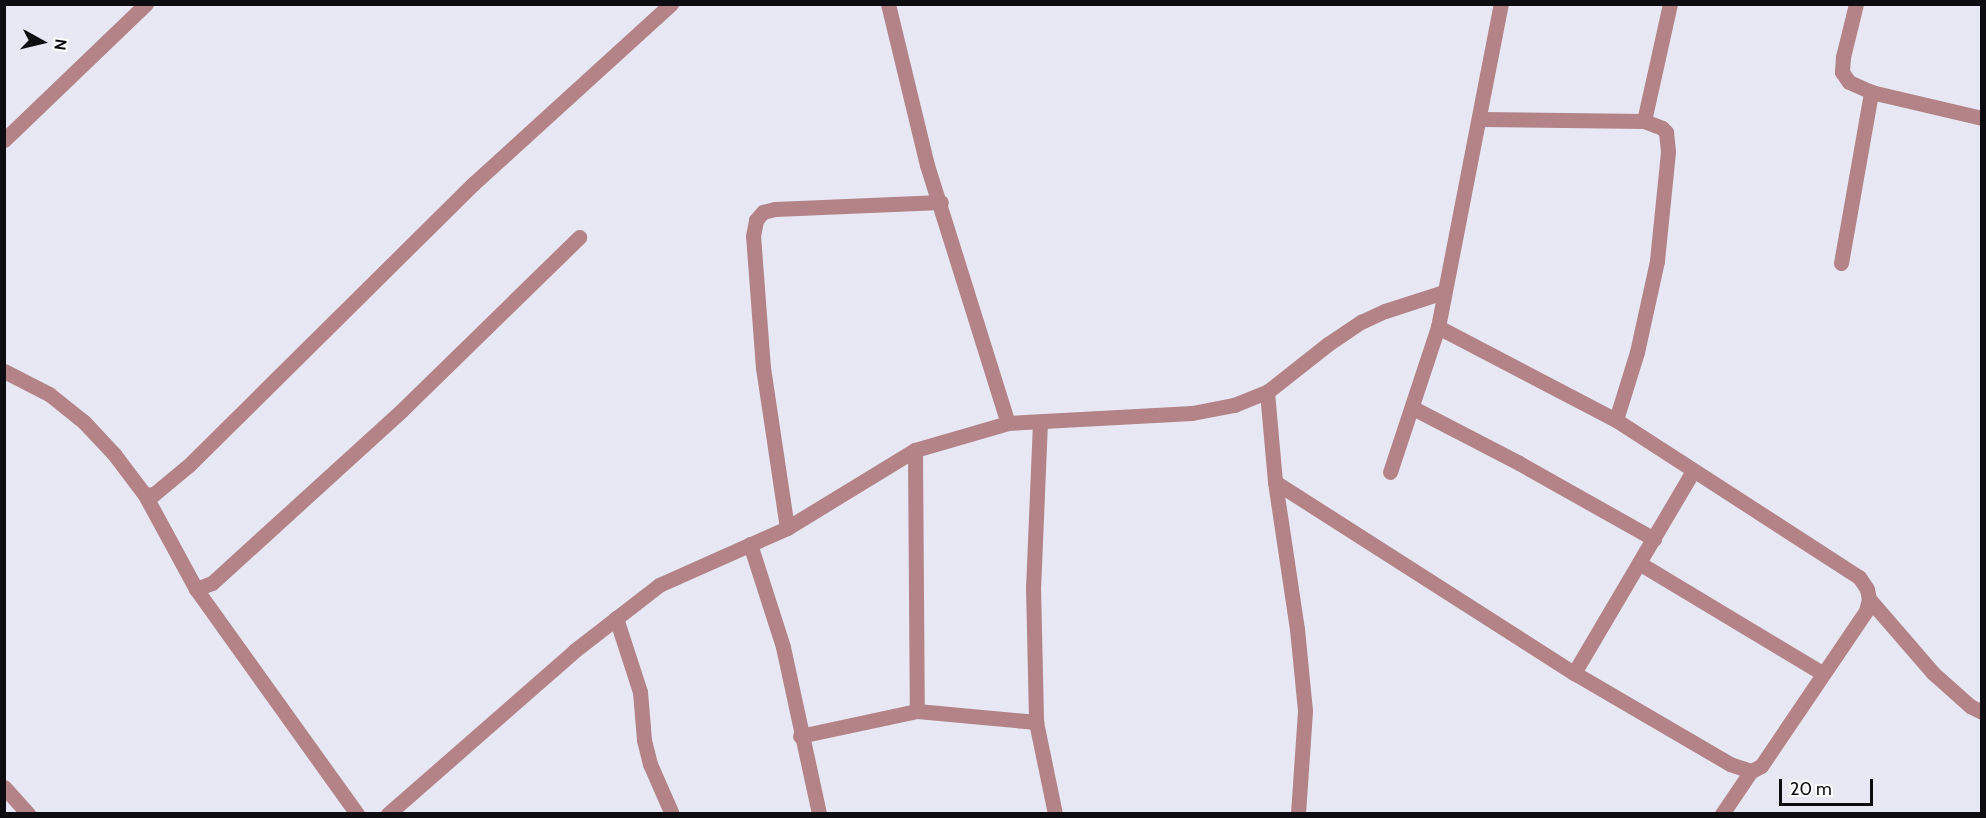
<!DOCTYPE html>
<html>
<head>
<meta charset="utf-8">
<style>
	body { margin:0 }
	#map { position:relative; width:1986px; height:818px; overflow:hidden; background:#e7e8f3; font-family:Cabin,sans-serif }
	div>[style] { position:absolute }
	.street>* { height:15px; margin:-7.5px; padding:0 7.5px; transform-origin:7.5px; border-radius:7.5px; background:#b38388 }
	span { translate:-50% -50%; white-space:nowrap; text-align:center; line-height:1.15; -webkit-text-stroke:5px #fff; paint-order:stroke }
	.frame { position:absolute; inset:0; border:6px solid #0d0d11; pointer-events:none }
	.north { position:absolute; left:12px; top:12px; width:60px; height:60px; -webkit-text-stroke:4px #fff; paint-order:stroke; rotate:98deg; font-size:16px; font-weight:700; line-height:24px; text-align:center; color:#0d0d11 }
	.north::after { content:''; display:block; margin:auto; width:21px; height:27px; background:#0d0d11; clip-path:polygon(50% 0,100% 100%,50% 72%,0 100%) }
	.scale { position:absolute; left:1779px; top:779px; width:94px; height:27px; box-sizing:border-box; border:3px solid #0d0d11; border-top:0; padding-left:8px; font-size:18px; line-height:21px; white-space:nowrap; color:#0d0d11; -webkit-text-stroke:4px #fff; paint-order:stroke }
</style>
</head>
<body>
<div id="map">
	<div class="street">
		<div style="left:888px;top:4px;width:166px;rotate:76.4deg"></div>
		<div style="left:927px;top:165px;width:270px;rotate:72.6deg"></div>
		<div style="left:1856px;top:4px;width:55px;rotate:103.8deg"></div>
		<div style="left:1843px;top:57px;width:15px;rotate:94deg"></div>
		<div style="left:1842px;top:72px;width:12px;rotate:55deg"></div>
		<div style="left:1849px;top:82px;width:24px;rotate:24deg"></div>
		<div style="left:1871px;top:92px;width:114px;rotate:13.2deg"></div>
		<div style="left:1480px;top:119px;width:164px;rotate:0.7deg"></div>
		<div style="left:1644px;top:121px;width:19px;rotate:21deg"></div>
		<div style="left:1662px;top:128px;width:6px;rotate:45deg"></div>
		<div style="left:1666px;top:132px;width:20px;rotate:84deg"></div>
		<div style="left:1668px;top:152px;width:110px;rotate:95.8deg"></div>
		<div style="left:1657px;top:261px;width:93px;rotate:102.4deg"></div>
		<div style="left:1637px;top:352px;width:71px;rotate:107.2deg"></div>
		<div style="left:1644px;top:121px;width:120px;rotate:-77.5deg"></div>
		<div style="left:4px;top:140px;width:197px;rotate:-43.8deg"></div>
		<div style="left:1841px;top:263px;width:174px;rotate:-80deg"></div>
		<div style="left:1438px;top:327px;width:201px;rotate:27.6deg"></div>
		<div style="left:1616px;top:420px;width:289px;rotate:32.9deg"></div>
		<div style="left:1859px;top:577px;width:14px;rotate:56deg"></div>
		<div style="left:1867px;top:589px;width:10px;rotate:79deg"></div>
		<div style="left:1869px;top:599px;width:12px;rotate:104deg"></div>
		<div style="left:1866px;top:611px;width:187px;rotate:124.1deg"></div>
		<div style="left:1761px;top:766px;width:11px;rotate:153deg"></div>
		<div style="left:1751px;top:771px;width:22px;rotate:-162deg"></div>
		<div style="left:1730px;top:764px;width:181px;rotate:-149.7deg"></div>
		<div style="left:4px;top:371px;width:51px;rotate:27.1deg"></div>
		<div style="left:49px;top:394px;width:45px;rotate:38.7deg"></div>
		<div style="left:84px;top:422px;width:44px;rotate:46.8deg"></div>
		<div style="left:114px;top:454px;width:51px;rotate:52.9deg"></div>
		<div style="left:145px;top:495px;width:107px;rotate:61.5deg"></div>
		<div style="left:196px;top:589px;width:277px;rotate:54.4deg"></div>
		<div style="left:1267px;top:392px;width:90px;rotate:84.9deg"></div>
		<div style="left:1275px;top:482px;width:149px;rotate:81.5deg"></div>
		<div style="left:1297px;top:629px;width:82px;rotate:84.4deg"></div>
		<div style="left:1305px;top:711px;width:103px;rotate:93.9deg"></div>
		<div style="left:1413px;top:408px;width:119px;rotate:27.4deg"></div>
		<div style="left:1519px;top:463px;width:155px;rotate:29.4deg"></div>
		<div style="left:1040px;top:422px;width:164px;rotate:92.4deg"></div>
		<div style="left:1033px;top:586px;width:136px;rotate:88.7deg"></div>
		<div style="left:1036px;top:722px;width:94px;rotate:78.3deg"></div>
		<div style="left:915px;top:450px;width:261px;rotate:89.6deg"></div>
		<div style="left:1390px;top:472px;width:153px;rotate:-71.7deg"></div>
		<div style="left:1438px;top:327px;width:329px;rotate:-79deg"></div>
		<div style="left:1275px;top:482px;width:355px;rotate:32.6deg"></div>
		<div style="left:1574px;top:673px;width:234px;rotate:-59.5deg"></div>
		<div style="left:145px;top:495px;width:9px;rotate:-6deg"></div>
		<div style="left:154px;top:494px;width:45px;rotate:-39.6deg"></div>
		<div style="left:189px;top:465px;width:400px;rotate:-44.7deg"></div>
		<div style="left:473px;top:184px;width:268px;rotate:-42.3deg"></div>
		<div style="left:787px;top:528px;width:162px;rotate:-98.5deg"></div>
		<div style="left:763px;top:368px;width:132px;rotate:-94.3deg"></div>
		<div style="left:753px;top:236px;width:16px;rotate:-79deg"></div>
		<div style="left:756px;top:220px;width:11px;rotate:-49deg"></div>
		<div style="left:763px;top:212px;width:12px;rotate:-14deg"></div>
		<div style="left:775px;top:209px;width:166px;rotate:-2.4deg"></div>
		<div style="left:750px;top:544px;width:108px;rotate:72.2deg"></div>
		<div style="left:783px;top:647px;width:171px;rotate:77.8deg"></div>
		<div style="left:1639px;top:563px;width:214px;rotate:31deg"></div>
		<div style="left:196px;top:589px;width:17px;rotate:-21deg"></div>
		<div style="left:212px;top:583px;width:256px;rotate:-42.3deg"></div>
		<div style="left:401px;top:411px;width:249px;rotate:-44.3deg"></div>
		<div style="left:1869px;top:599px;width:98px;rotate:49.1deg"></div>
		<div style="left:1933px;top:673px;width:50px;rotate:41.7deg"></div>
		<div style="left:1970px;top:706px;width:13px;rotate:27deg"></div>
		<div style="left:616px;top:618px;width:78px;rotate:72deg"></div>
		<div style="left:640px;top:692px;width:48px;rotate:85.2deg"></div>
		<div style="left:644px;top:740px;width:25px;rotate:76deg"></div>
		<div style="left:650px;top:764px;width:55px;rotate:66.3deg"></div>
		<div style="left:800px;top:736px;width:120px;rotate:-12.1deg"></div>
		<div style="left:917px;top:711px;width:120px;rotate:5.3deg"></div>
		<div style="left:4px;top:787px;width:36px;rotate:48deg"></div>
		<div style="left:388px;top:814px;width:247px;rotate:-41.2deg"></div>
		<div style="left:574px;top:651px;width:108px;rotate:-37.8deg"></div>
		<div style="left:659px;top:585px;width:140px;rotate:-24deg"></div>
		<div style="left:787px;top:528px;width:150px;rotate:-31.4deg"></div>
		<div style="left:915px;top:450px;width:97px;rotate:-16.2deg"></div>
		<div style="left:1008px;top:423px;width:184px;rotate:-3.1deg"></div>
		<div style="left:1192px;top:413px;width:43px;rotate:-10.8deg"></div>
		<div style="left:1234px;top:405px;width:35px;rotate:-22deg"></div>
		<div style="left:1267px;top:392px;width:78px;rotate:-38.2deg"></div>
		<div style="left:1328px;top:344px;width:40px;rotate:-34deg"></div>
		<div style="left:1361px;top:322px;width:26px;rotate:-25deg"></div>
		<div style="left:1385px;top:311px;width:62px;rotate:-17.9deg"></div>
		<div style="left:1722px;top:814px;width:52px;rotate:-56deg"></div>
	</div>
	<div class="frame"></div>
	<div class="north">N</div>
	<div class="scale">20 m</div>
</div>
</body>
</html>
